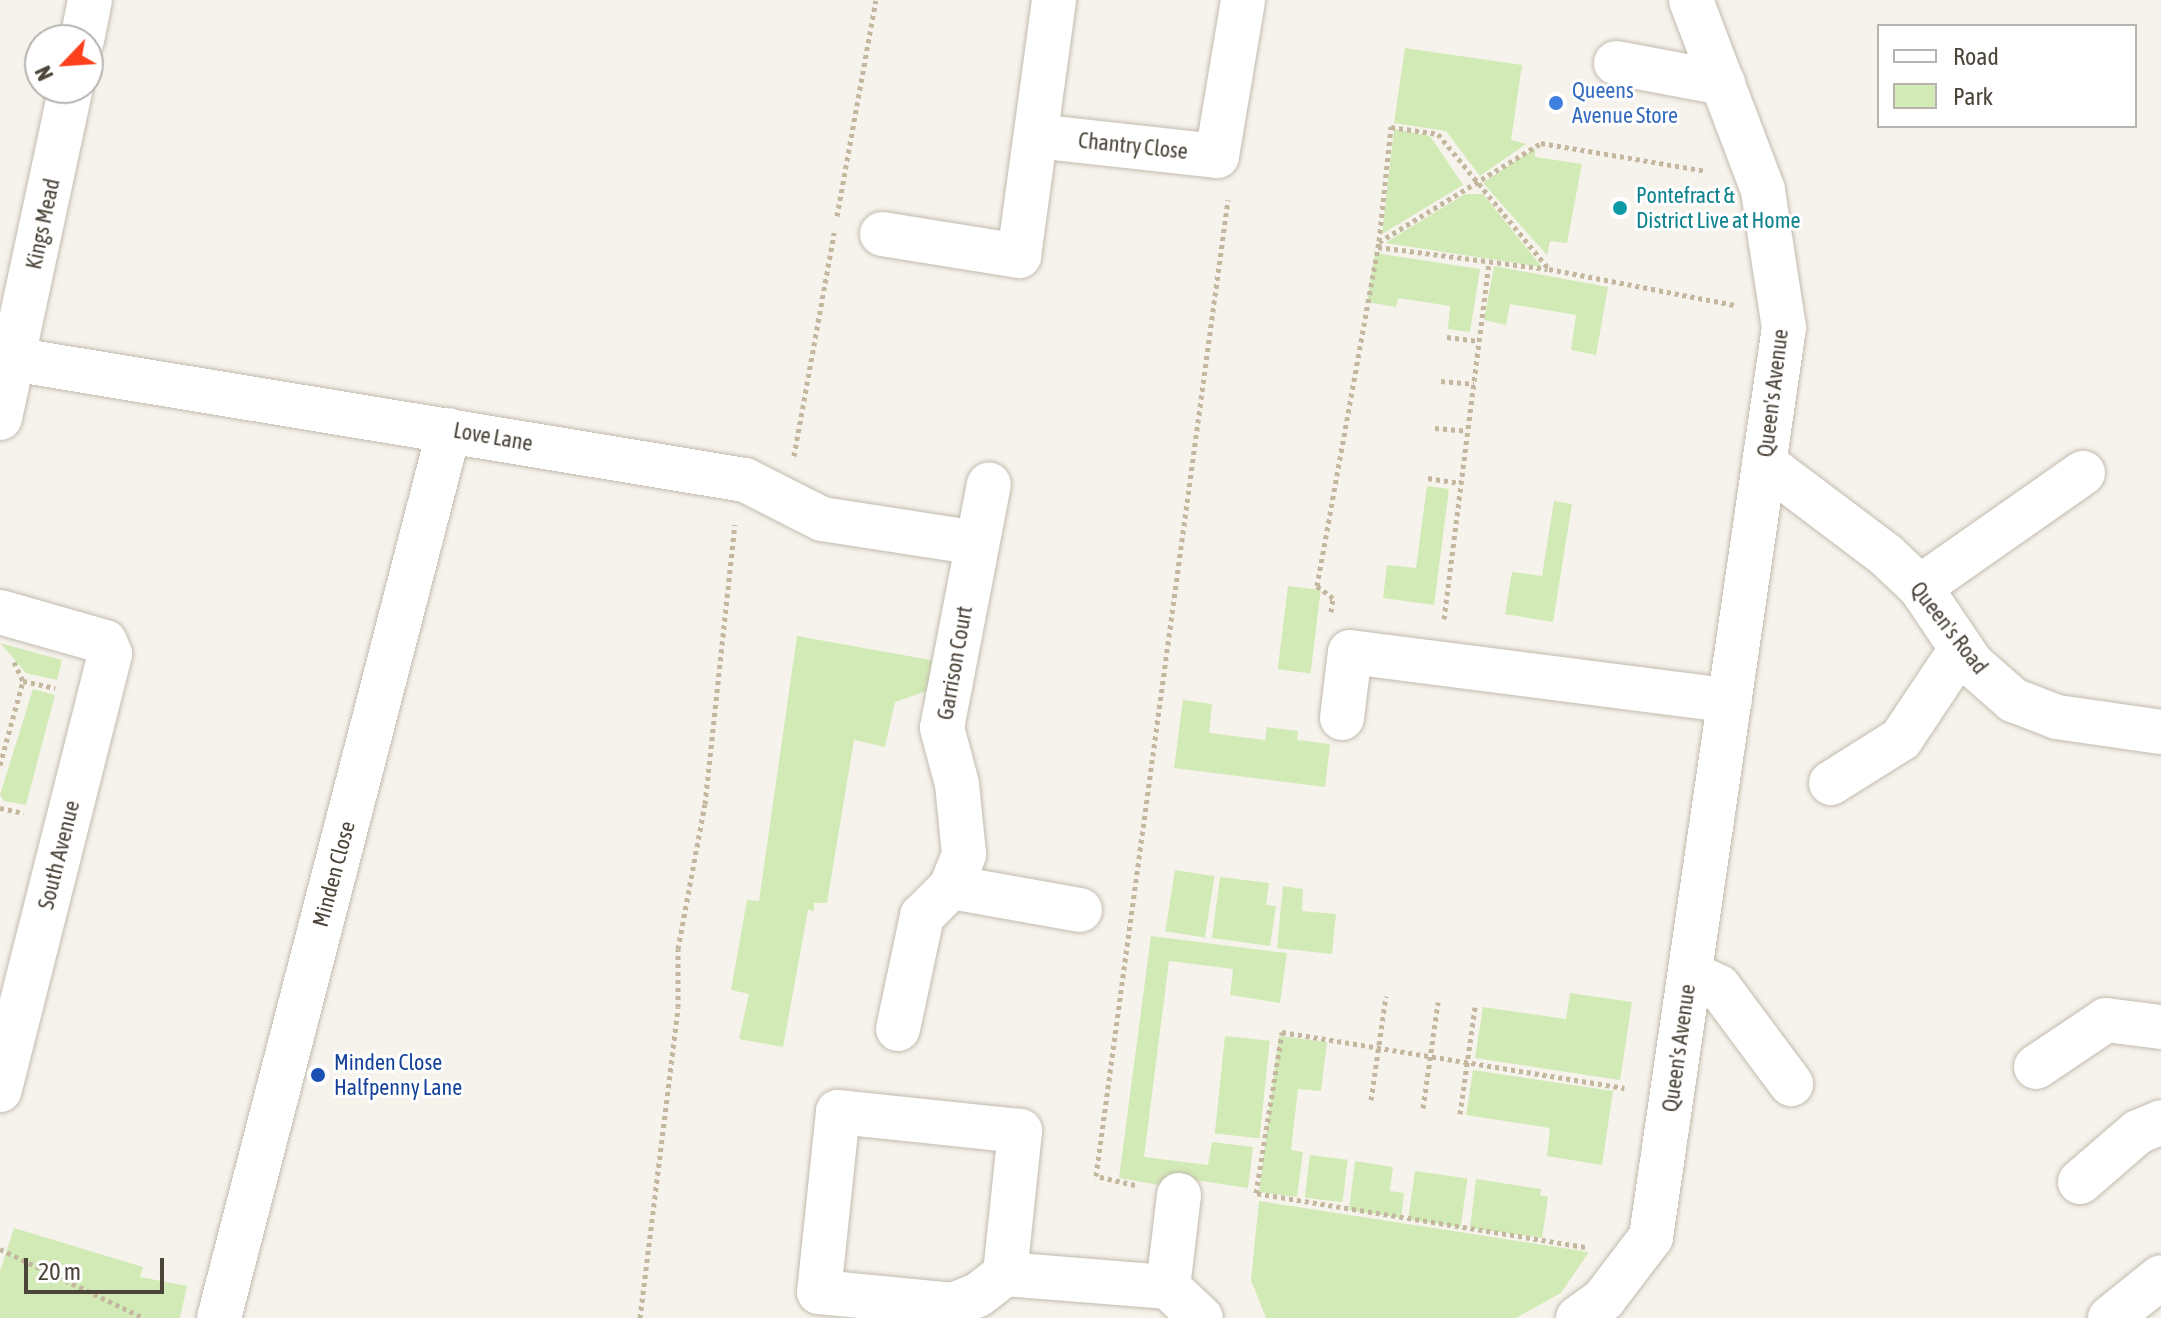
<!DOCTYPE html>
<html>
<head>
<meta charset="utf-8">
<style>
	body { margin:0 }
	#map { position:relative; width:2161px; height:1318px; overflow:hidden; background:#f6f3ec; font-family:"Asap Condensed",sans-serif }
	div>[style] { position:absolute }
	.green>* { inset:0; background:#d2eab5; transform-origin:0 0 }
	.path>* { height:5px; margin-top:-2.5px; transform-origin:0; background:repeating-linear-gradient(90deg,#c4b79f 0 4px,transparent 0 8px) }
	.roads { filter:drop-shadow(0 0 2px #c2bbae) drop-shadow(0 0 2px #c2bbae) }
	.minor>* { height:44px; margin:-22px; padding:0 22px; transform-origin:22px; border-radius:22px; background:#fff }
	.dots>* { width:22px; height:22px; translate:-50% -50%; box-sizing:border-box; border:4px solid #fff; border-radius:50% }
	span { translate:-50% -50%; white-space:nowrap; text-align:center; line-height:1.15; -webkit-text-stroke:6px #fff; paint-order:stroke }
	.shop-label { font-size:22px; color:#366cbe }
	.left { translate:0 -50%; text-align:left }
	.street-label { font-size:22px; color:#4b4439 }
	.culture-label { font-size:22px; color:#0d838f }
	.transit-label { font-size:22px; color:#164399 }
	.legend { position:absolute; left:1877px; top:24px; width:260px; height:104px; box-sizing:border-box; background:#fff; border:2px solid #b7b4b0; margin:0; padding:10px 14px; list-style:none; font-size:24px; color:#4b4439 }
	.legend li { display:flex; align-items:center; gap:16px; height:40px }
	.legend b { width:40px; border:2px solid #b7b4b0 }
	.north { position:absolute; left:24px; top:24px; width:80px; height:80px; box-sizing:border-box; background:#fff; border:2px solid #b7b4b0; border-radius:50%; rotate:245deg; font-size:22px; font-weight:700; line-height:32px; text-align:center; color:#4b4439 }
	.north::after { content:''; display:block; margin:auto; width:28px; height:36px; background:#fc3f1d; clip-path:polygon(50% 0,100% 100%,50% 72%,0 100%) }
	.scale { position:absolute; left:24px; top:1258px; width:140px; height:36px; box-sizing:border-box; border:4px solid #4b4439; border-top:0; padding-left:10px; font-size:24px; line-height:28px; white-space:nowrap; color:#4b4439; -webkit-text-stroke:6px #fff; paint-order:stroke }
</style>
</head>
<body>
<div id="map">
	<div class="green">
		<div style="clip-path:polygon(1405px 48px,1522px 65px,1511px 140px,1526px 144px,1480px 176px,1446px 131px,1394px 123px)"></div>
		<div style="clip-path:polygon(1394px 129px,1430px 136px,1463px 185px,1382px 234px)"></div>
		<div style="clip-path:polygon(1535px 148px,1535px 157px,1582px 164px,1567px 243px,1550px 241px,1547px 255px,1483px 183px)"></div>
		<div style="clip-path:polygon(1465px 194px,1483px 194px,1542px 267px,1385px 243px)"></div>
		<div style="clip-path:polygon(1375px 253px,1480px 269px,1470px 332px,1448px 329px,1450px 306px,1398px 298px,1396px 307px,1367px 302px)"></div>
		<div style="clip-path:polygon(1494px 266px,1608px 287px,1596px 355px,1571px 350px,1576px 315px,1510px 304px,1506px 325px,1484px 320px)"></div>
		<div style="clip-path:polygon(1427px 486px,1449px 489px,1434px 605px,1383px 598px,1387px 565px,1416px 568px)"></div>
		<div style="clip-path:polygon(1554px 501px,1572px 504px,1553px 622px,1505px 614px,1512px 572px,1542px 576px)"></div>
		<div style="left:1288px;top:586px;width:33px;height:84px;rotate:7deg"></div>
		<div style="clip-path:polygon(797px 636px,936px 661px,930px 690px,895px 702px,885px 747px,854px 740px,827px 903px,814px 903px,814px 911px,808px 910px,783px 1047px,739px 1039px,749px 994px,731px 990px,747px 900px,759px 901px)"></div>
		<div style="clip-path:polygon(0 643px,62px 660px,57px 680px,26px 673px)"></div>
		<div style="clip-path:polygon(33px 689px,55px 695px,26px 805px,4px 801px,0 795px)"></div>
		<div style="clip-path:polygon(1183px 700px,1212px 704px,1209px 733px,1265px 740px,1267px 727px,1298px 731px,1297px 740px,1330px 744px,1325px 787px,1174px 768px)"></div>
		<div style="left:1175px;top:870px;width:40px;height:62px;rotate:9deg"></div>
		<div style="clip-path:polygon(1220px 877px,1269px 883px,1266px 905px,1276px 906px,1270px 946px,1212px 938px)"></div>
		<div style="clip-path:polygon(1283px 886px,1303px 889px,1302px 911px,1336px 914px,1332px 954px,1277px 948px)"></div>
		<div style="clip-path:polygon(1151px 936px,1287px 953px,1280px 1003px,1230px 995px,1233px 969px,1169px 961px,1144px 1157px,1208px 1165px,1212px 1142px,1253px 1147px,1248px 1188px,1168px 1176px,1165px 1186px,1119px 1178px)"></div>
		<div style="clip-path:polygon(1570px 993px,1632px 1002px,1620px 1080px,1475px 1058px,1483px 1007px,1566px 1019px)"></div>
		<div style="left:1225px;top:1036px;width:45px;height:98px;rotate:6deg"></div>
		<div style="clip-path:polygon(1279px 1036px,1327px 1042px,1321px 1091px,1298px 1089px,1291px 1150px,1303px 1152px,1297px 1197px,1259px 1192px)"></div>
		<div style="clip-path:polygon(1473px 1070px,1613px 1091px,1602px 1165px,1547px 1156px,1550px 1128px,1466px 1115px)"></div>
		<div style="left:1310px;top:1155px;width:38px;height:43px;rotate:7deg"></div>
		<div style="clip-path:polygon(1355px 1161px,1393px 1167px,1390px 1191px,1404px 1193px,1401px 1218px,1349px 1210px)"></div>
		<div style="left:1415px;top:1171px;width:53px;height:49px;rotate:8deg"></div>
		<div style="clip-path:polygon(1476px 1179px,1541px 1189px,1540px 1195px,1548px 1197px,1542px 1238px,1470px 1228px)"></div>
		<div style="clip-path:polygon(1259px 1201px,1589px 1252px,1561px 1293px,1516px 1318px,1266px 1318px,1251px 1280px)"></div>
		<div style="clip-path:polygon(14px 1228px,143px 1267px,140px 1277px,187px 1286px,180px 1318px,0 1318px,0 1271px)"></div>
	</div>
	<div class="path">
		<div style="left:837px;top:216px;width:219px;rotate:-79.8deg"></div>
		<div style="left:1379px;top:241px;width:115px;rotate:-84deg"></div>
		<div style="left:1391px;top:127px;width:48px;rotate:8.5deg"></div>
		<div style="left:1438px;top:134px;width:175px;rotate:50.6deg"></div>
		<div style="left:1549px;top:269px;width:189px;rotate:11deg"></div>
		<div style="left:1378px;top:247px;width:171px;rotate:7.4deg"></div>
		<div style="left:1447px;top:337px;width:32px;rotate:7deg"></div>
		<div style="left:1441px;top:381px;width:33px;rotate:5deg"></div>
		<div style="left:1435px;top:428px;width:32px;rotate:5deg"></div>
		<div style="left:794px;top:456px;width:227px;rotate:-79.8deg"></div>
		<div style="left:1428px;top:478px;width:32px;rotate:9deg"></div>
		<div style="left:1331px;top:612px;width:14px;rotate:-82deg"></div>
		<div style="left:1333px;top:598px;width:20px;rotate:-143deg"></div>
		<div style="left:1317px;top:586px;width:350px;rotate:-79.8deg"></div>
		<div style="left:1379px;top:242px;width:190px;rotate:-31.4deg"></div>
		<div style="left:1541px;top:143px;width:167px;rotate:9.6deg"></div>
		<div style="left:1444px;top:619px;width:360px;rotate:-82.8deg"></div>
		<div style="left:14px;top:662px;width:21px;rotate:65deg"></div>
		<div style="left:23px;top:681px;width:33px;rotate:12deg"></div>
		<div style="left:0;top:765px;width:87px;rotate:-74.7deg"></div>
		<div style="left:0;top:808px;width:24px;rotate:12deg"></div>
		<div style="left:1371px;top:1100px;width:105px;rotate:-81.8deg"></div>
		<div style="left:1423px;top:1108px;width:107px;rotate:-81.9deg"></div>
		<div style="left:1460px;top:1114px;width:108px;rotate:-82deg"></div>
		<div style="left:1135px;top:1185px;width:40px;rotate:-167deg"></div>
		<div style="left:1096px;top:1176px;width:985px;rotate:-82.3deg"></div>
		<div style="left:1585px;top:1247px;width:333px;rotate:-170.7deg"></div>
		<div style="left:1256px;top:1193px;width:163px;rotate:-80.8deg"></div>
		<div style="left:1282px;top:1032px;width:347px;rotate:9.3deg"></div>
		<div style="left:0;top:1249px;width:160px;rotate:25.6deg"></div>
		<div style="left:640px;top:1318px;width:313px;rotate:-83deg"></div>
		<div style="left:678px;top:1007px;width:58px;rotate:-90deg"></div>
		<div style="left:678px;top:949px;width:147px;rotate:-79.5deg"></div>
		<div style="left:705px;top:804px;width:281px;rotate:-83.9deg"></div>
	</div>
	<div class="roads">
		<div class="minor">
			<div style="left:82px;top:40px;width:41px;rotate:-78.7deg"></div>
			<div style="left:1616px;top:63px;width:109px;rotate:10.6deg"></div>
			<div style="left:1036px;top:136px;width:182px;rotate:6.3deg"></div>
			<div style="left:1217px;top:156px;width:158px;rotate:-80.5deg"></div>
			<div style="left:882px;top:234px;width:139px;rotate:9.1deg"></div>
			<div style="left:1019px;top:256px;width:258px;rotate:-82.2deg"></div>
			<div style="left:0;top:357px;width:755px;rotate:9.38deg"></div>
			<div style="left:745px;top:480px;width:86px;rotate:26.9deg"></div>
			<div style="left:822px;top:519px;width:157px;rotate:8.8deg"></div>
			<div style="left:0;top:418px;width:338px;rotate:-77.9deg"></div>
			<div style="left:1764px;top:463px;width:153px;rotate:37deg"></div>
			<div style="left:1886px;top:555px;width:47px;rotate:43.3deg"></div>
			<div style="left:1920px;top:587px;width:93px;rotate:56deg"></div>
			<div style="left:1972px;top:664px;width:55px;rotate:41.3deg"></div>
			<div style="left:2013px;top:700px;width:47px;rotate:21.1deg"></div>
			<div style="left:2057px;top:717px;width:105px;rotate:8.2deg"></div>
			<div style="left:1920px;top:587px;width:199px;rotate:-35deg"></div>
			<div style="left:0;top:612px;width:109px;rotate:15.9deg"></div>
			<div style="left:105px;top:642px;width:13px;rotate:67deg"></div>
			<div style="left:110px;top:654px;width:450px;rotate:104.2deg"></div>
			<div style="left:1342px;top:718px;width:66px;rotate:-83.1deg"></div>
			<div style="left:1350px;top:652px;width:383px;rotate:7.3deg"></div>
			<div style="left:1831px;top:783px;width:83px;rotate:-32.2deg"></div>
			<div style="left:1901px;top:739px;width:108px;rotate:-56.3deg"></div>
			<div style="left:951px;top:887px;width:131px;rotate:10.1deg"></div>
			<div style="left:1690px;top:973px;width:32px;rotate:26deg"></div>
			<div style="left:1719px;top:987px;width:121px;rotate:53.4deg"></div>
			<div style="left:898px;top:1029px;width:116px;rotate:-78deg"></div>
			<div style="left:922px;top:916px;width:41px;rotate:-45deg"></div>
			<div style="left:951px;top:887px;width:35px;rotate:-68deg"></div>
			<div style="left:964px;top:854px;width:70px;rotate:-95.7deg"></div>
			<div style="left:957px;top:784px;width:58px;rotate:-105deg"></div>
			<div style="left:942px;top:728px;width:248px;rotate:-79.1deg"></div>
			<div style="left:2036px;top:1067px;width:84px;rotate:-33.9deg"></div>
			<div style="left:2106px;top:1020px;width:55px;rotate:7.3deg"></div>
			<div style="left:2080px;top:1182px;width:77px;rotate:-40.8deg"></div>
			<div style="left:2138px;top:1132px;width:25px;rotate:-23deg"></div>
			<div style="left:1179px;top:1195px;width:93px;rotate:96.8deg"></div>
			<div style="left:1168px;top:1287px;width:45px;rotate:43.2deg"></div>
			<div style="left:1005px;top:1274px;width:144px;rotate:-84deg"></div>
			<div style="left:1020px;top:1131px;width:183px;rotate:-174deg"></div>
			<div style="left:838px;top:1112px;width:181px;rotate:96deg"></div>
			<div style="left:819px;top:1292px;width:135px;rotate:5.5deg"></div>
			<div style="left:953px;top:1305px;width:27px;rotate:-22deg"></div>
			<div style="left:978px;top:1295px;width:34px;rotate:-38deg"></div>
			<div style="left:1005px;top:1274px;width:164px;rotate:4.6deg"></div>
			<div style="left:219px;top:1318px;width:917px;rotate:-75.48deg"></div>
			<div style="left:1578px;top:1318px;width:32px;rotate:-36deg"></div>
			<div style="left:1604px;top:1299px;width:78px;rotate:-52.8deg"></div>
			<div style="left:1651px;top:1237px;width:919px;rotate:-81.68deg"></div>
			<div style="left:1784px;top:328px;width:140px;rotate:-98.7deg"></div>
			<div style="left:1763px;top:190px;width:203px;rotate:-110.8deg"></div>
			<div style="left:2110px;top:1318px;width:65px;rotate:-38.8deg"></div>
		</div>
	</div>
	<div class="dots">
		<div style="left:1556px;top:103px;background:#3f7fe0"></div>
		<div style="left:1620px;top:208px;background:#0f9aa8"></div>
		<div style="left:318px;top:1075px;background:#1a4fb4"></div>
	</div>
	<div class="shop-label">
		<span class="left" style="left:1572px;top:103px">Queens<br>Avenue Store</span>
	</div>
	<div class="street-label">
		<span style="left:1133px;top:146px;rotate:6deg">Chantry Close</span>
		<span style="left:43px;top:224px;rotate:-78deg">Kings Mead</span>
		<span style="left:1773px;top:393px;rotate:-83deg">Queen's Avenue</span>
		<span style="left:493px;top:437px;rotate:10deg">Love Lane</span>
		<span style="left:1949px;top:628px;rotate:52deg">Queen's Road</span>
		<span style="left:955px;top:663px;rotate:-80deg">Garrison Court</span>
		<span style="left:59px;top:855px;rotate:-76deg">South Avenue</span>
		<span style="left:334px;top:874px;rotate:-75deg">Minden Close</span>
		<span style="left:1679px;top:1048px;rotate:-82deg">Queen's Avenue</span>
	</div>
	<div class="culture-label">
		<span class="left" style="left:1636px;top:208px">Pontefract &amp;<br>District Live at Home</span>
	</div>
	<div class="transit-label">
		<span class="left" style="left:334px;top:1075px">Minden Close<br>Halfpenny Lane</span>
	</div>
	<ul class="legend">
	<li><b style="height:10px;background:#fff"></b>Road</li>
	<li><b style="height:22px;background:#d2eab5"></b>Park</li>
	</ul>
	<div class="north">N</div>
	<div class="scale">20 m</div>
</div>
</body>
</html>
